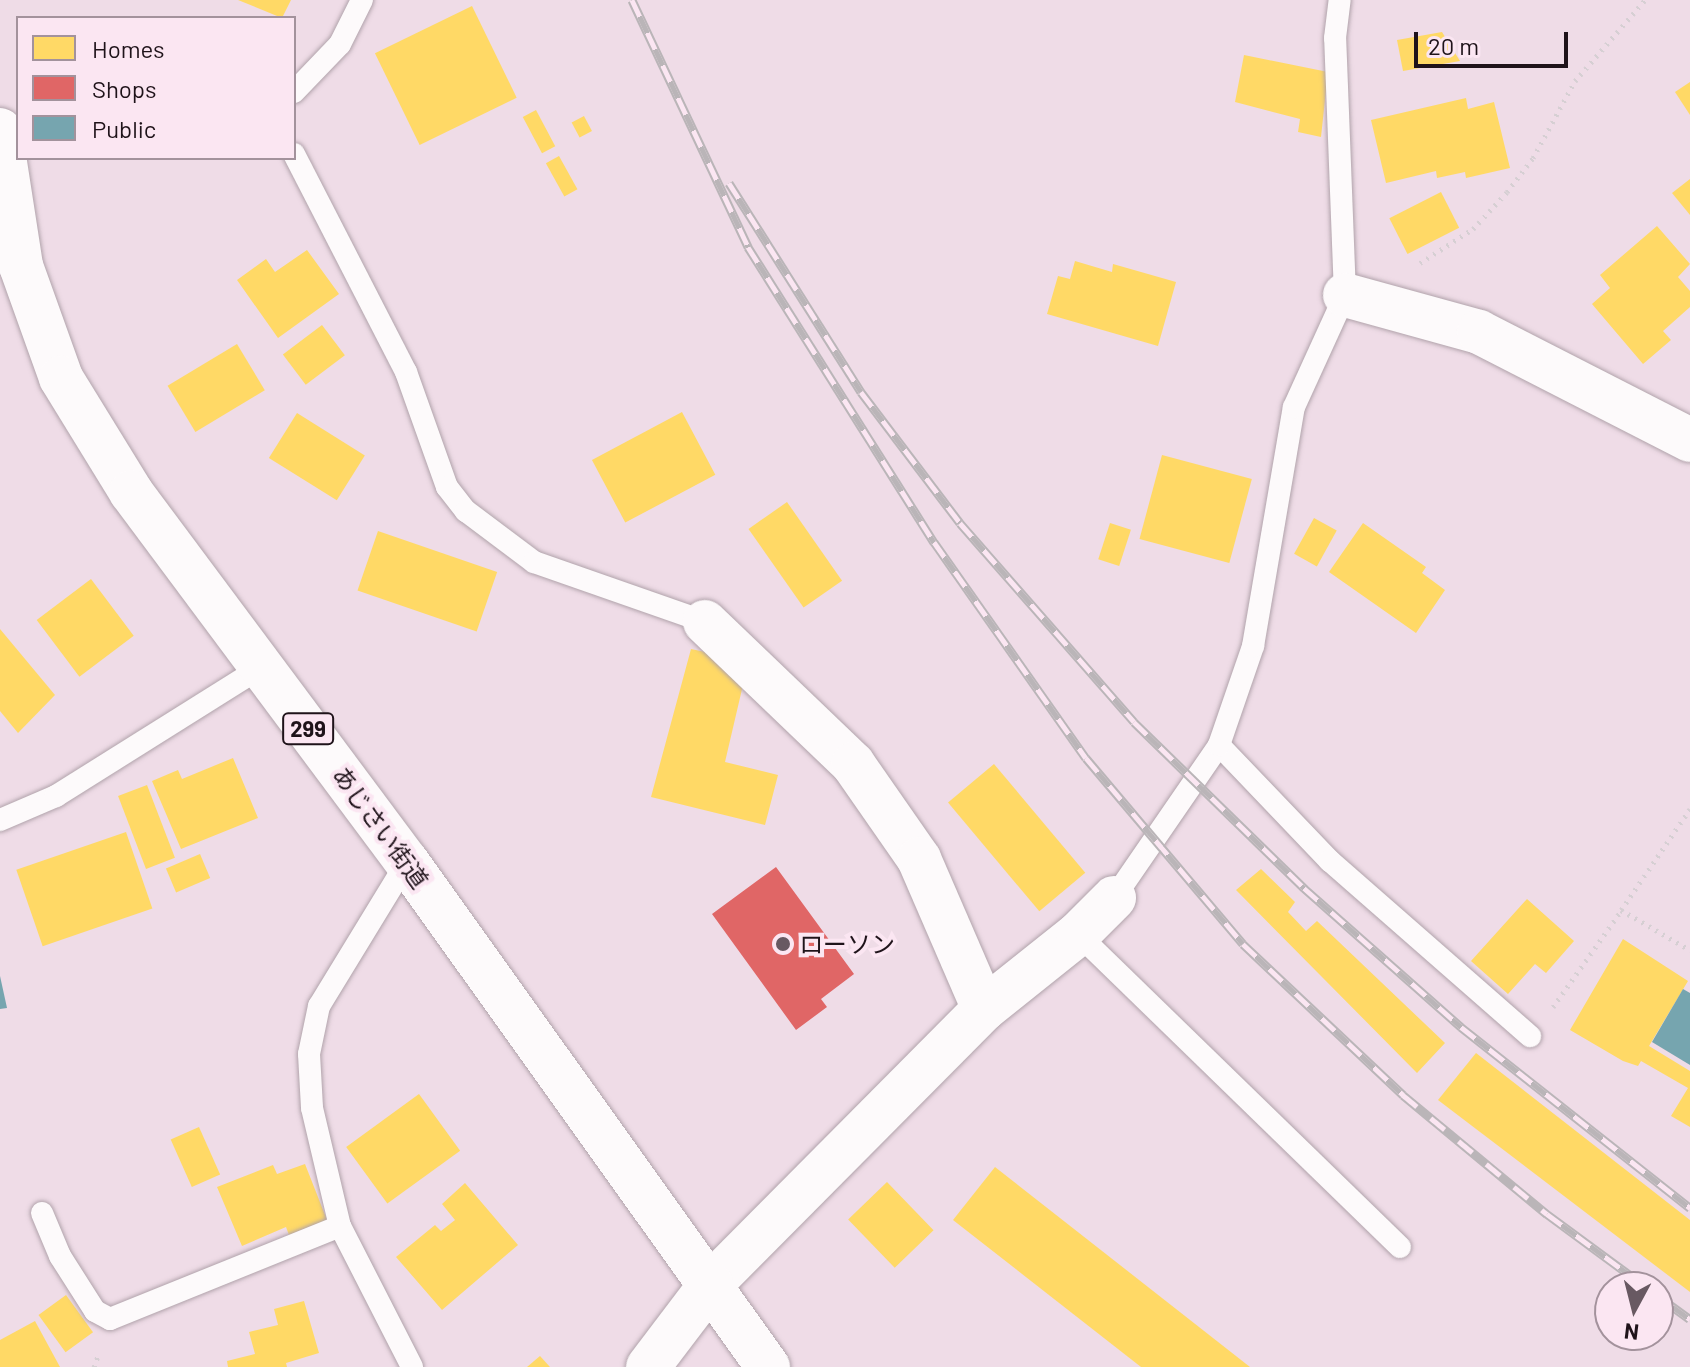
<!DOCTYPE html>
<html>
<head>
<meta charset="utf-8">
<style>
	body { margin:0 }
	#map { position:relative; width:1690px; height:1367px; overflow:hidden; background:#efdce7; font-family:Barlow,"Noto Sans JP",sans-serif }
	div>[style] { position:absolute }
	.homes>* { inset:0; background:#ffd966; transform-origin:0 0 }
	.shops>* { inset:0; background:#e06666 }
	.public>* { inset:0; background:#76a5af }
	.path>* { height:5px; margin-top:-2.5px; transform-origin:0; background:repeating-linear-gradient(90deg,#d6cfd3 0 2px,transparent 0 8px) }
	.roads { filter:drop-shadow(0 0 2px #b1a3ab) drop-shadow(0 0 2px #b1a3ab) }
	.lane>* { height:22px; margin:-11px; padding:0 11px; transform-origin:11px; border-radius:11px; background:#fdfafb }
	.street>* { height:44px; margin:-22px; padding:0 22px; transform-origin:22px; border-radius:22px; background:#fdfafb }
	.secondary>* { height:44px; margin:-22px; padding:0 22px; transform-origin:22px; border-radius:22px; background:#fdfafb }
	.highway>* { height:44px; margin:-22px; padding:0 22px; transform-origin:22px; border-radius:22px; background:#fdfafb }
	.rail>* { height:9px; margin-top:-4.5px; transform-origin:0; background:repeating-linear-gradient(90deg,#fbe6f2 0 18px,#bab5b8 0 36px); box-sizing:border-box; border-block:2px solid #bab5b8 }
	.dots>* { width:22px; height:22px; translate:-50% -50%; box-sizing:border-box; border:4px solid #fbe6f2; border-radius:50% }
	span { translate:-50% -50%; white-space:nowrap; text-align:center; line-height:1.15; -webkit-text-stroke:8px #fbe6f2; paint-order:stroke }
	.shield-label span { padding:2px 6px; background:#fbe6f2; border:2px solid; border-radius:6px; -webkit-text-stroke-width:0 }
	.shield-label { font-size:22px; color:#1f131a; font-weight:700 }
	.street-label { font-size:24px; color:#1f131a }
	.poi-label { font-size:24px; color:#1f131a }
	.left { translate:0 -50%; text-align:left }
	.legend { position:absolute; left:16px; top:16px; width:280px; height:144px; box-sizing:border-box; background:#fbe6f2; border:2px solid #a3929c; margin:0; padding:10px 14px; list-style:none; font-size:24px; color:#1f131a }
	.legend li { display:flex; align-items:center; gap:16px; height:40px }
	.legend b { width:40px; border:2px solid #a3929c }
	.north { position:absolute; left:1594px; top:1271px; width:80px; height:80px; box-sizing:border-box; background:#fbe6f2; border:2px solid #a3929c; border-radius:50%; rotate:187deg; font-size:22px; font-weight:700; line-height:32px; text-align:center; color:#1f131a }
	.north::after { content:''; display:block; margin:auto; width:28px; height:36px; background:#685962; clip-path:polygon(50% 0,100% 100%,50% 72%,0 100%) }
	.scale { position:absolute; left:1414px; top:32px; width:154px; height:36px; box-sizing:border-box; border:4px solid #1f131a; border-top:0; padding-left:10px; font-size:24px; line-height:28px; white-space:nowrap; color:#1f131a; -webkit-text-stroke:6px #fbe6f2; paint-order:stroke }
</style>
</head>
<body>
<div id="map">
	<div class="homes">
		<div style="clip-path:polygon(238px 0,291px 0,282px 18px)"></div>
		<div style="left:472px;top:6px;width:102px;height:108px;rotate:64deg"></div>
		<div style="clip-path:polygon(1442px 32px,1460px 61px,1403px 71px,1397px 40px)"></div>
		<div style="clip-path:polygon(1244px 55px,1328px 72px,1321px 137px,1298px 132px,1300px 119px,1235px 102px)"></div>
		<div style="clip-path:polygon(1690px 82px,1690px 115px,1675px 92px)"></div>
		<div style="clip-path:polygon(1466px 98px,1468px 109px,1494px 102px,1510px 168px,1466px 178px,1465px 172px,1437px 178px,1436px 171px,1386px 183px,1371px 120px)"></div>
		<div style="left:536px;top:110px;width:41px;height:15px;rotate:62deg"></div>
		<div style="left:584px;top:116px;width:17px;height:14px;rotate:62deg"></div>
		<div style="left:559px;top:156px;width:38px;height:15px;rotate:61deg"></div>
		<div style="clip-path:polygon(1690px 179px,1690px 215px,1672px 193px)"></div>
		<div style="left:1441px;top:192px;width:40px;height:58px;rotate:63deg"></div>
		<div style="clip-path:polygon(1657px 226px,1690px 264px,1678px 277px,1690px 291px,1690px 307px,1663px 331px,1671px 340px,1643px 364px,1592px 304px,1610px 288px,1600px 275px)"></div>
		<div style="clip-path:polygon(307px 250px,339px 294px,278px 338px,237px 280px,266px 259px,275px 272px)"></div>
		<div style="clip-path:polygon(1075px 261px,1112px 272px,1113px 264px,1176px 282px,1158px 346px,1047px 314px,1058px 276px,1070px 279px)"></div>
		<div style="left:322px;top:325px;width:38px;height:49px;rotate:53deg"></div>
		<div style="left:237px;top:344px;width:54px;height:81px;rotate:59deg"></div>
		<div style="left:682px;top:412px;width:71px;height:102px;rotate:62deg"></div>
		<div style="left:297px;top:413px;width:80px;height:53px;rotate:32deg"></div>
		<div style="left:1162px;top:455px;width:93px;height:87px;rotate:15deg"></div>
		<div style="left:787px;top:502px;width:96px;height:47px;rotate:55deg"></div>
		<div style="left:1314px;top:518px;width:26px;height:41px;rotate:29deg"></div>
		<div style="left:1110px;top:523px;width:22px;height:38px;rotate:18deg"></div>
		<div style="clip-path:polygon(1363px 523px,1426px 567px,1422px 573px,1445px 590px,1416px 633px,1329px 572px)"></div>
		<div style="left:378px;top:531px;width:126px;height:63px;rotate:19deg"></div>
		<div style="left:91px;top:579px;width:71px;height:68px;rotate:53deg"></div>
		<div style="clip-path:polygon(0 629px,55px 695px,18px 733px,0 711px)"></div>
		<div style="clip-path:polygon(691px 649px,738px 659px,746px 672px,725px 762px,778px 775px,765px 825px,651px 797px)"></div>
		<div style="clip-path:polygon(233px 758px,258px 818px,181px 849px,152px 781px,178px 770px,182px 779px)"></div>
		<div style="left:994px;top:764px;width:142px;height:60px;rotate:50deg"></div>
		<div style="left:147px;top:785px;width:78px;height:31px;rotate:69deg"></div>
		<div style="left:126px;top:832px;width:81px;height:116px;rotate:71deg"></div>
		<div style="left:200px;top:854px;width:26px;height:37px;rotate:67deg"></div>
		<div style="clip-path:polygon(1261px 869px,1295px 902px,1288px 912px,1306px 931px,1317px 921px,1445px 1043px,1417px 1073px,1236px 890px)"></div>
		<div style="clip-path:polygon(1527px 899px,1574px 941px,1546px 973px,1535px 964px,1508px 994px,1471px 961px)"></div>
		<div style="clip-path:polygon(1623px 939px,1688px 981px,1649px 1046px,1690px 1071px,1690px 1127px,1671px 1116px,1688px 1088px,1641px 1061px,1638px 1066px,1623px 1061px,1570px 1030px)"></div>
		<div style="clip-path:polygon(1476px 1053px,1690px 1220px,1690px 1292px,1438px 1100px)"></div>
		<div style="left:419px;top:1094px;width:70px;height:90px;rotate:54deg"></div>
		<div style="left:199px;top:1127px;width:52px;height:31px;rotate:66deg"></div>
		<div style="clip-path:polygon(305px 1164px,327px 1220px,289px 1235px,286px 1227px,242px 1246px,217px 1187px,273px 1165px,277px 1174px)"></div>
		<div style="clip-path:polygon(995px 1167px,1250px 1367px,1141px 1367px,953px 1220px)"></div>
		<div style="left:887px;top:1182px;width:67px;height:54px;rotate:46deg"></div>
		<div style="clip-path:polygon(465px 1183px,518px 1245px,442px 1310px,396px 1257px,435px 1225px,441px 1231px,455px 1220px,442px 1204px)"></div>
		<div style="left:66px;top:1295px;width:46px;height:34px;rotate:54deg"></div>
		<div style="clip-path:polygon(304px 1301px,319px 1353px,286px 1363px,287px 1367px,228px 1367px,227px 1361px,255px 1354px,249px 1332px,278px 1325px,274px 1309px)"></div>
		<div style="clip-path:polygon(35px 1321px,60px 1367px,0 1367px,0 1340px)"></div>
		<div style="clip-path:polygon(540px 1356px,550px 1367px,527px 1367px)"></div>
	</div>
	<div class="shops">
		<div style="clip-path:polygon(776px 867px,854px 974px,821px 999px,827px 1007px,796px 1030px,712px 914px)"></div>
	</div>
	<div class="public">
		<div style="clip-path:polygon(0 976px,7px 1008px,0 1009px)"></div>
		<div style="clip-path:polygon(1683px 989px,1690px 993px,1690px 1065px,1652px 1042px)"></div>
	</div>
	<div class="path">
		<div style="left:1420px;top:263px;width:63px;rotate:-32.7deg"></div>
		<div style="left:1473px;top:229px;width:50px;rotate:-47.4deg"></div>
		<div style="left:1507px;top:192px;width:43px;rotate:-52.6deg"></div>
		<div style="left:1533px;top:158px;width:88px;rotate:-61.4deg"></div>
		<div style="left:1575px;top:81px;width:107px;rotate:-49.2deg"></div>
		<div style="left:1690px;top:809px;width:122px;rotate:124.3deg"></div>
		<div style="left:1621px;top:910px;width:80px;rotate:30.1deg"></div>
		<div style="left:1553px;top:1007px;width:118px;rotate:-54.7deg"></div>
		<div style="left:94px;top:1367px;width:15px;rotate:-70deg"></div>
	</div>
	<div class="roads">
		<div class="lane">
			<div style="left:294px;top:92px;width:66px;rotate:-46.2deg"></div>
			<div style="left:340px;top:44px;width:49px;rotate:-63.4deg"></div>
			<div style="left:294px;top:154px;width:245px;rotate:62.8deg"></div>
			<div style="left:406px;top:372px;width:122px;rotate:70.4deg"></div>
			<div style="left:447px;top:487px;width:31px;rotate:52deg"></div>
			<div style="left:466px;top:511px;width:85px;rotate:36.9deg"></div>
			<div style="left:534px;top:562px;width:181px;rotate:19.3deg"></div>
			<div style="left:1219px;top:745px;width:161px;rotate:46.3deg"></div>
			<div style="left:1330px;top:861px;width:266px;rotate:41.2deg"></div>
			<div style="left:0;top:820px;width:61px;rotate:-23.2deg"></div>
			<div style="left:56px;top:796px;width:243px;rotate:-32.1deg"></div>
			<div style="left:407px;top:862px;width:169px;rotate:121.4deg"></div>
			<div style="left:319px;top:1006px;width:49px;rotate:101.8deg"></div>
			<div style="left:309px;top:1054px;width:54px;rotate:86.8deg"></div>
			<div style="left:312px;top:1108px;width:121px;rotate:76.7deg"></div>
			<div style="left:340px;top:1226px;width:158px;rotate:62.9deg"></div>
			<div style="left:1114px;top:898px;width:186px;rotate:-55.5deg"></div>
			<div style="left:1219px;top:745px;width:105px;rotate:-71deg"></div>
			<div style="left:1253px;top:646px;width:242px;rotate:-80.3deg"></div>
			<div style="left:1294px;top:407px;width:123px;rotate:-65.5deg"></div>
			<div style="left:1345px;top:295px;width:257px;rotate:-92.2deg"></div>
			<div style="left:1335px;top:38px;width:38px;rotate:-83deg"></div>
			<div style="left:1078px;top:934px;width:449px;rotate:44.2deg"></div>
			<div style="left:42px;top:1213px;width:47px;rotate:67.3deg"></div>
			<div style="left:60px;top:1256px;width:65px;rotate:57.5deg"></div>
			<div style="left:95px;top:1311px;width:17px;rotate:28deg"></div>
			<div style="left:110px;top:1319px;width:248px;rotate:-22deg"></div>
		</div>
		<div class="street">
			<div style="left:1345px;top:295px;width:139px;rotate:15.4deg"></div>
			<div style="left:1479px;top:332px;width:237px;rotate:27.1deg"></div>
			<div style="left:705px;top:622px;width:205px;rotate:43.8deg"></div>
			<div style="left:853px;top:764px;width:116px;rotate:55.2deg"></div>
			<div style="left:919px;top:859px;width:163px;rotate:66.6deg"></div>
			<div style="left:711px;top:1284px;width:387px;rotate:-45.2deg"></div>
			<div style="left:984px;top:1009px;width:120px;rotate:-38.6deg"></div>
			<div style="left:1078px;top:934px;width:51px;rotate:-45deg"></div>
		</div>
		<div class="secondary">
			<div style="left:648px;top:1367px;width:104px;rotate:-52.8deg"></div>
		</div>
		<div class="highway">
			<div style="left:0;top:130px;width:138px;rotate:81.2deg"></div>
			<div style="left:21px;top:266px;width:119px;rotate:70.3deg"></div>
			<div style="left:61px;top:378px;width:134px;rotate:58.4deg"></div>
			<div style="left:131px;top:492px;width:462px;rotate:53.3deg"></div>
			<div style="left:407px;top:862px;width:621px;rotate:54.44deg"></div>
		</div>
	</div>
	<div class="rail">
		<div style="left:632px;top:0;width:273px;rotate:64.8deg"></div>
		<div style="left:748px;top:247px;width:349px;rotate:57.8deg"></div>
		<div style="left:934px;top:542px;width:264px;rotate:54.9deg"></div>
		<div style="left:1086px;top:758px;width:243px;rotate:49.8deg"></div>
		<div style="left:1243px;top:944px;width:220px;rotate:43.3deg"></div>
		<div style="left:1403px;top:1095px;width:187px;rotate:39.6deg"></div>
		<div style="left:1547px;top:1214px;width:123px;rotate:36.4deg"></div>
		<div style="left:729px;top:183px;width:247px;rotate:57.7deg"></div>
		<div style="left:861px;top:392px;width:164px;rotate:52.9deg"></div>
		<div style="left:960px;top:523px;width:264px;rotate:48.8deg"></div>
		<div style="left:1134px;top:722px;width:238px;rotate:44.3deg"></div>
		<div style="left:1304px;top:888px;width:210px;rotate:41.5deg"></div>
		<div style="left:1461px;top:1027px;width:292px;rotate:38.3deg"></div>
		<div style="left:1658px;top:1296px;width:39px;rotate:36deg"></div>
	</div>
	<div class="dots">
		<div style="left:783px;top:944px;background:#685962"></div>
	</div>
	<div class="shield-label">
		<span style="left:308px;top:729px">299</span>
	</div>
	<div class="street-label">
		<span style="left:381px;top:827px;rotate:54deg">あじさい街道</span>
	</div>
	<div class="poi-label">
		<span class="left" style="left:799px;top:944px">ローソン</span>
	</div>
	<ul class="legend">
	<li><b style="height:22px;background:#ffd966"></b>Homes</li>
	<li><b style="height:22px;background:#e06666"></b>Shops</li>
	<li><b style="height:22px;background:#76a5af"></b>Public</li>
	</ul>
	<div class="north">N</div>
	<div class="scale">20 m</div>
</div>
</body>
</html>
